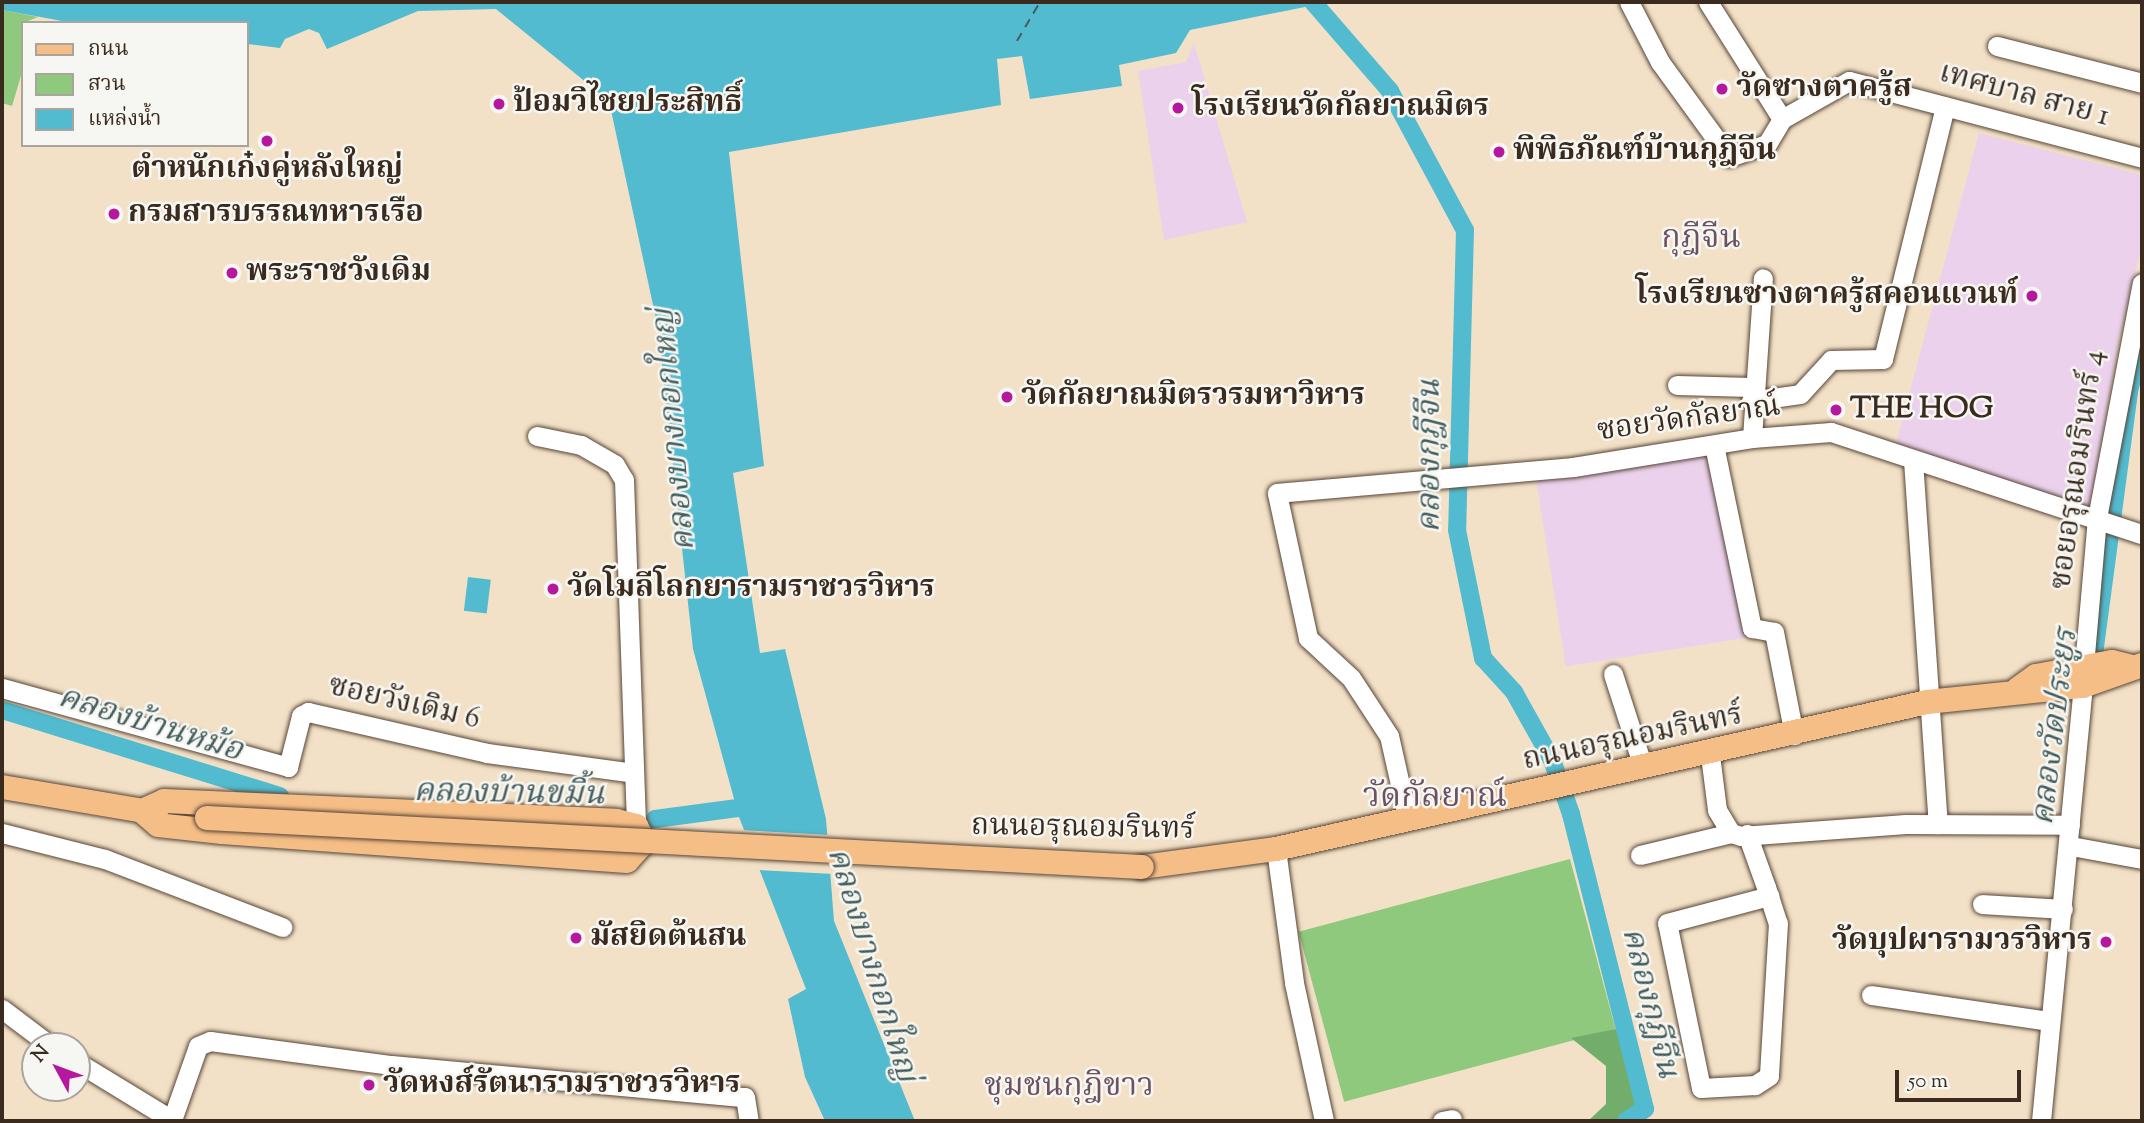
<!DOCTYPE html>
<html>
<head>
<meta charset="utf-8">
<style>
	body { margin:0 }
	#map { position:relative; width:2144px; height:1123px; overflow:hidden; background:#f3e1c7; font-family:"Sorts Mill Goudy","Noto Serif Thai",serif }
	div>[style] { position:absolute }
	.built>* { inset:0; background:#ebd1eb; transform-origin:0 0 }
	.green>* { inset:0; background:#8ec97d; transform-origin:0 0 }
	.forest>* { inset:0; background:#72ad6c }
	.water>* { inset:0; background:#52bbcf; transform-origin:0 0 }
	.pier>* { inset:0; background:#f3e1c7 }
	.canal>* { height:18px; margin:-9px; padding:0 9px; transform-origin:9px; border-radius:9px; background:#52bbcf }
	.ferry>* { height:2px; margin-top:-1px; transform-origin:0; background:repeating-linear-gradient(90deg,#435d5c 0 9px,transparent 0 16px) }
	.roads { filter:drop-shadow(0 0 2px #574537) drop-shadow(0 0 2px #574537) }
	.minor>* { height:19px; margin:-9.5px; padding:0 9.5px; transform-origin:9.5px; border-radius:9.5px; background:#fff }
	.major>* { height:24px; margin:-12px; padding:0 12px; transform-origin:12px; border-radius:12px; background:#f6be87 }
	.bridges { filter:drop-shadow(0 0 2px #574537) drop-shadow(0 0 2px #574537) }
	.major-bridge>* { height:24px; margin:-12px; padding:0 12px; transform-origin:12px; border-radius:12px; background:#f6be87 }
	.dots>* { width:19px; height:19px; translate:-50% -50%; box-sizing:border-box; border:4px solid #f6f6f2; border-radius:50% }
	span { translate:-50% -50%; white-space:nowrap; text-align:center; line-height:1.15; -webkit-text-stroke:5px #f6f6f2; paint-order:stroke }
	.poi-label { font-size:30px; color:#3b2a1e; font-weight:700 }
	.left { translate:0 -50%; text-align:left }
	.right { translate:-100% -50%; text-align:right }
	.street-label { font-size:30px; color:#3b2a1e }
	.neighbourhood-label { font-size:32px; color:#6c5160 }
	.water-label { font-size:32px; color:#435d5c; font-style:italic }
	.quarter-label { font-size:33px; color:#6c5160 }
	.frame { position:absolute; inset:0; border:4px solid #3b2a1e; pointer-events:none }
	.legend { position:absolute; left:21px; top:21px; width:228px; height:126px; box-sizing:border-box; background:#f6f6f2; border:2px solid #aba49d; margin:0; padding:9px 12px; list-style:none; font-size:21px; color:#3b2a1e }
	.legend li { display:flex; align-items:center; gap:14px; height:35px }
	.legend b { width:35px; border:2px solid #aba49d }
	.north { position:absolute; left:21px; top:1032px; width:70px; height:70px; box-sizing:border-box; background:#f6f6f2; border:2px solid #aba49d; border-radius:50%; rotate:311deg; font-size:19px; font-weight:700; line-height:28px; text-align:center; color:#3b2a1e }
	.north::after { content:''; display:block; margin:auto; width:24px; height:32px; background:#b5179e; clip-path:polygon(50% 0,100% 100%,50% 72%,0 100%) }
	.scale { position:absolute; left:1895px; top:1070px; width:126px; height:32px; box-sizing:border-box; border:4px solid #3b2a1e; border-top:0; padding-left:9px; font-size:21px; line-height:24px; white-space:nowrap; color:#3b2a1e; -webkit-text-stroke:5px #f6f6f2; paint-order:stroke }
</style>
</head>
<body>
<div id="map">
	<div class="built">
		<i style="clip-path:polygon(1194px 43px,1247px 222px,1164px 240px,1138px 71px,1186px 62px)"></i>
		<i style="clip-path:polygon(1979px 133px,2142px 175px,2142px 245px,2119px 338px,2090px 511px,1895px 447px)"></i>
		<i style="left:1717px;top:445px;width:195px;height:184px;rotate:81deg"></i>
	</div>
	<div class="green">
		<i style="clip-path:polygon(2px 10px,38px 17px,23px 23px,23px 69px,12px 106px,2px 103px)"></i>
		<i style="left:1570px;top:859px;width:176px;height:281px;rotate:75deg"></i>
	</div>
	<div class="forest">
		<i style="clip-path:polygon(1616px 1029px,1638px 1103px,1635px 1121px,1588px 1121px,1606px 1104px,1606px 1066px,1571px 1038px)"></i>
	</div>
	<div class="water">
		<i style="clip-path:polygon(2px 2px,1330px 2px,1190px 30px,1176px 53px,1119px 65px,1122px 86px,1030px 99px,1022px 56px,997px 59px,1001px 105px,729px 152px,764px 466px,733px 473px,760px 653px,785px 649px,826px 819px,834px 921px,915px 1121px,825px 1121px,805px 1077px,788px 999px,806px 989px,739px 817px,693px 649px,658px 328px,609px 101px,496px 9px,418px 11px,327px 49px,319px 33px,309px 29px,285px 39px,280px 48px,247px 44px,247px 23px,73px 23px,2px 10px)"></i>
		<i style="left:468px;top:577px;width:23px;height:34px;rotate:7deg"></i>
	</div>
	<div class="pier">
		<i style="clip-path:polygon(741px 830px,831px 835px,834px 874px,757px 870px)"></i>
	</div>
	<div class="canal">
		<i style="left:1313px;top:2px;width:118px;rotate:49.1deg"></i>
		<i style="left:1390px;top:91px;width:158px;rotate:61.7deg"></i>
		<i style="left:1465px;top:230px;width:300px;rotate:91.5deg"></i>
		<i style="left:1457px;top:530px;width:131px;rotate:78.5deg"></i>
		<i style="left:1483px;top:658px;width:46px;rotate:47.6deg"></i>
		<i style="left:1514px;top:692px;width:78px;rotate:60.8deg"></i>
		<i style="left:1552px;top:760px;width:57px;rotate:70.6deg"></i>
		<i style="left:1571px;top:814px;width:304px;rotate:75.9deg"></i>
		<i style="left:1645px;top:1109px;width:22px;rotate:148deg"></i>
		<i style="left:2093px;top:662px;width:273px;rotate:-82.4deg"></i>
		<i style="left:2129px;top:391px;width:52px;rotate:-75.4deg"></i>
		<i style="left:2px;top:710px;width:291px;rotate:17.2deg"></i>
		<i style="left:655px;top:819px;width:106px;rotate:-7.6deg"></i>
	</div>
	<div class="ferry">
		<i style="left:1017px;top:41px;width:45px;rotate:-59.5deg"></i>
	</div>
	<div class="roads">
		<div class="minor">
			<i style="left:1629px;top:2px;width:68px;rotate:62.7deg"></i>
			<i style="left:1660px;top:62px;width:117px;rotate:54deg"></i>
			<i style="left:1729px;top:157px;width:40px;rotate:-18.9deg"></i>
			<i style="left:1767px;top:144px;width:29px;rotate:-59deg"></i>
			<i style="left:1782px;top:119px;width:77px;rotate:-29.6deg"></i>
			<i style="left:1849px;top:81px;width:303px;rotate:14.7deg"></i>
			<i style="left:1708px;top:2px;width:138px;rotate:57.7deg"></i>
			<i style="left:1997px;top:46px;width:150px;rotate:14.3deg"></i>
			<i style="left:1677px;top:385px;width:74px;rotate:1.5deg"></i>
			<i style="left:1751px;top:401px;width:49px;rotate:-8.1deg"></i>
			<i style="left:1800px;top:394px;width:46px;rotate:-47.6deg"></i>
			<i style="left:1831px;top:360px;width:52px;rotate:-1.1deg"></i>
			<i style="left:1883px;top:359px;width:260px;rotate:-76.2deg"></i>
			<i style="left:537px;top:436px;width:45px;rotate:11.6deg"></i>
			<i style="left:581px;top:445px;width:39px;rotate:30deg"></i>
			<i style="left:615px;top:465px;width:17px;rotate:59deg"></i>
			<i style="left:624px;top:480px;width:346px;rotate:88deg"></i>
			<i style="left:1752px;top:438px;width:160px;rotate:-86.1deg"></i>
			<i style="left:1714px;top:445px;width:187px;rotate:78.3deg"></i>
			<i style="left:1752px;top:628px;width:22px;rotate:10deg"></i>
			<i style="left:1774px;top:632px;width:105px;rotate:79deg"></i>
			<i style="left:1913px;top:460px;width:365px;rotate:86.1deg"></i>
			<i style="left:2084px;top:666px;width:149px;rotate:-85deg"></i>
			<i style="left:2097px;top:518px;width:239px;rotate:-79.2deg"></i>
			<i style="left:1613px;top:674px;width:98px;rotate:72.1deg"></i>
			<i style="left:2px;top:688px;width:297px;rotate:15.4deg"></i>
			<i style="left:288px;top:767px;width:53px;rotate:-75.7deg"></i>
			<i style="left:301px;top:716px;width:8px;rotate:-30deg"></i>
			<i style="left:308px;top:712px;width:184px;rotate:12.9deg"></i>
			<i style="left:487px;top:753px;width:148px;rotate:7.7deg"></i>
			<i style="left:1710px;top:755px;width:55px;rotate:82.7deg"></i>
			<i style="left:1717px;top:810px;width:27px;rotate:59deg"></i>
			<i style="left:1731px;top:833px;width:10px;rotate:17deg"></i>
			<i style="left:1741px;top:836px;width:165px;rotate:-4.2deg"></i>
			<i style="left:1906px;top:824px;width:164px;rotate:0.3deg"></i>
			<i style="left:1408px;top:820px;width:86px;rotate:-102.7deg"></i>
			<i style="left:1389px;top:736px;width:69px;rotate:-123.2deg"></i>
			<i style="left:1351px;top:678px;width:59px;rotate:-137.1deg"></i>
			<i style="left:1308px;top:638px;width:148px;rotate:-102.1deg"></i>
			<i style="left:1277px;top:493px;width:297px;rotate:-5deg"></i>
			<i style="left:1573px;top:467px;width:181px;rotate:-9.2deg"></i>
			<i style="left:1752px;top:438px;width:79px;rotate:-4.3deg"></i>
			<i style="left:1831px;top:432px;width:327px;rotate:18.2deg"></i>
			<i style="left:2px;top:833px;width:106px;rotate:14.2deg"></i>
			<i style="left:105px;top:859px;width:190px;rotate:21deg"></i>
			<i style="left:1747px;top:834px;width:56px;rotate:70.3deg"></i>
			<i style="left:1766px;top:887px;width:38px;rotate:72deg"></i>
			<i style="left:1778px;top:923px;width:153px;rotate:93.4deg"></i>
			<i style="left:1769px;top:1076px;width:17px;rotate:147deg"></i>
			<i style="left:1755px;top:1085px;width:54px;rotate:176.8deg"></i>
			<i style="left:1701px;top:1088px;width:168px;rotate:-101.6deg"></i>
			<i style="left:1667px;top:923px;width:106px;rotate:-14.8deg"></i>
			<i style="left:2071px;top:846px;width:72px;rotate:10.4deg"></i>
			<i style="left:1276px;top:849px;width:135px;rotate:82.3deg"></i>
			<i style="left:1294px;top:983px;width:141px;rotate:77.7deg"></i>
			<i style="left:1640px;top:855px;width:94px;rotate:-13.6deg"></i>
			<i style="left:1982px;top:904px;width:81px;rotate:3.5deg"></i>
			<i style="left:1871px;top:995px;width:180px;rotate:8.3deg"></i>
			<i style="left:2px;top:1009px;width:61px;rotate:37.1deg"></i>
			<i style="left:77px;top:1062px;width:111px;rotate:31.4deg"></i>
			<i style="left:172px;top:1120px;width:78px;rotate:-70.6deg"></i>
			<i style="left:198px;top:1046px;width:13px;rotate:-23deg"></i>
			<i style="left:210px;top:1041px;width:183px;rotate:7.6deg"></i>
			<i style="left:391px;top:1065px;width:355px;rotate:5.2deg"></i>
			<i style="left:745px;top:1097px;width:24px;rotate:81deg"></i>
			<i style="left:1442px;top:1121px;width:10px;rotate:-11deg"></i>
			<i style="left:2041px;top:1121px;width:437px;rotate:-84.5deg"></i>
		</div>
		<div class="major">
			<i style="left:2018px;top:689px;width:22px;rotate:-36deg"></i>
			<i style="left:2036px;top:676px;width:77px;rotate:-10.4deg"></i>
			<i style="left:2112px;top:662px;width:21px;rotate:14deg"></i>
			<i style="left:2px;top:787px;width:156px;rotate:9.6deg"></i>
			<i style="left:164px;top:801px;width:452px;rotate:2.5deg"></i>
			<i style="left:616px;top:821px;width:21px;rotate:14deg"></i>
			<i style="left:636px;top:826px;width:18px;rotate:63deg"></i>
			<i style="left:644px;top:842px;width:25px;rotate:132deg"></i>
			<i style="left:627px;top:861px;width:406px;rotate:-175.9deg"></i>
			<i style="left:222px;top:832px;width:64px;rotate:-173.8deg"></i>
			<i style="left:158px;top:825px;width:21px;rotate:-139deg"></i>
			<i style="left:142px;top:811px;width:24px;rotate:-24deg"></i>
			<i style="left:1142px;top:867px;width:135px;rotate:-7.7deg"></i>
			<i style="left:1276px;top:849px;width:667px;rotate:-12.72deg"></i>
			<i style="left:1927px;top:702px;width:157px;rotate:-5.9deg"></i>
			<i style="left:2083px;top:686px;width:63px;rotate:-19.6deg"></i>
		</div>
	</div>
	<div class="bridges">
		<div class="major-bridge">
			<i style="left:207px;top:818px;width:936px;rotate:3deg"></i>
		</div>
	</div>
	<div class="dots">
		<i style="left:1722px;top:89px;background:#b5179e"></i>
		<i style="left:499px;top:104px;background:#b5179e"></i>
		<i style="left:1178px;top:108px;background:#b5179e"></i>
		<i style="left:267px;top:141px;background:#b5179e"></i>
		<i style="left:1499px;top:152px;background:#b5179e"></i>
		<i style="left:114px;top:214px;background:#b5179e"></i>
		<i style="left:232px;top:273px;background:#b5179e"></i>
		<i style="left:2032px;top:296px;background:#b5179e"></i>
		<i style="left:1007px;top:397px;background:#b5179e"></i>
		<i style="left:1836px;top:410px;background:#b5179e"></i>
		<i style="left:553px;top:589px;background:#b5179e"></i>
		<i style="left:576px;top:938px;background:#b5179e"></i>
		<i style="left:2106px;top:942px;background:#b5179e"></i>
		<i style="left:369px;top:1085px;background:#b5179e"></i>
	</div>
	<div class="poi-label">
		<span class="left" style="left:1736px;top:89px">วัดซางตาครู้ส</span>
		<span class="left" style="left:513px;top:104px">ป้อมวิไชยประสิทธิ์</span>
		<span class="left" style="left:1192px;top:108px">โรงเรียนวัดกัลยาณมิตร</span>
		<span class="left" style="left:1513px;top:152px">พิพิธภัณฑ์บ้านกุฎีจีน</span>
		<span style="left:267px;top:170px">ตำหนักเก๋งคู่หลังใหญ่</span>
		<span class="left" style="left:128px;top:214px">กรมสารบรรณทหารเรือ</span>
		<span class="left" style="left:246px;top:273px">พระราชวังเดิม</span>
		<span class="right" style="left:2018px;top:296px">โรงเรียนซางตาครู้สคอนแวนท์</span>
		<span class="left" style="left:1021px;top:397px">วัดกัลยาณมิตรวรมหาวิหาร</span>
		<span class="left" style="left:1850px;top:410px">THE HOG</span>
		<span class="left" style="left:567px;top:589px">วัดโมลีโลกยารามราชวรวิหาร</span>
		<span class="left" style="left:590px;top:938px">มัสยิดต้นสน</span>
		<span class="right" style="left:2092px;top:942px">วัดบุปผารามวรวิหาร</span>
		<span class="left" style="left:383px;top:1085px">วัดหงส์รัตนารามราชวรวิหาร</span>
	</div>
	<div class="street-label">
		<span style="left:2024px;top:96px;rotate:15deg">เทศบาล สาย 1</span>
		<span style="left:1689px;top:420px;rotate:-8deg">ซอยวัดกัลยาณ์</span>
		<span style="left:2079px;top:470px;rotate:-82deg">ซอยอรุณอมรินทร์ 4</span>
		<span style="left:404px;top:704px;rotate:13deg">ซอยวังเดิม 6</span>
		<span style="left:1633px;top:739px;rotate:-12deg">ถนนอรุณอมรินทร์</span>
		<span style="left:1083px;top:829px;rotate:1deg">ถนนอรุณอมรินทร์</span>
	</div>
	<div class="neighbourhood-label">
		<span style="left:1701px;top:239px">กุฎีจีน</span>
		<span style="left:1069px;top:1087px">ชุมชนกุฎิขาว</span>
	</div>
	<div class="water-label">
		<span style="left:675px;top:430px;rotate:-95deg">คลองบางกอกใหญ่</span>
		<span style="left:1431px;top:456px;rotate:-90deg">คลองกุฎีจีน</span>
		<span style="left:150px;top:725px;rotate:17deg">คลองบ้านหม้อ</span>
		<span style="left:2056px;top:727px;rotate:-83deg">คลองวัดประยูร</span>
		<span style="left:509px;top:794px;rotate:1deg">คลองบ้านขมิ้น</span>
		<span style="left:871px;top:965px;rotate:73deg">คลองบางกอกใหญ่</span>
		<span style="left:1649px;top:1003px;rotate:76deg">คลองกุฎีจีน</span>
	</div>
	<div class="quarter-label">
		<span style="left:1435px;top:799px">วัดกัลยาณ์</span>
	</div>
	<div class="frame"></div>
	<ul class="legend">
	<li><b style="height:9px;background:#f6be87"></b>ถนน</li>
	<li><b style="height:19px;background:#8ec97d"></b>สวน</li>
	<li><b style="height:19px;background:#52bbcf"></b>แหล่งน้ำ</li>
	</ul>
	<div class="north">N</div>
	<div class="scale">50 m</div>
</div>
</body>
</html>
